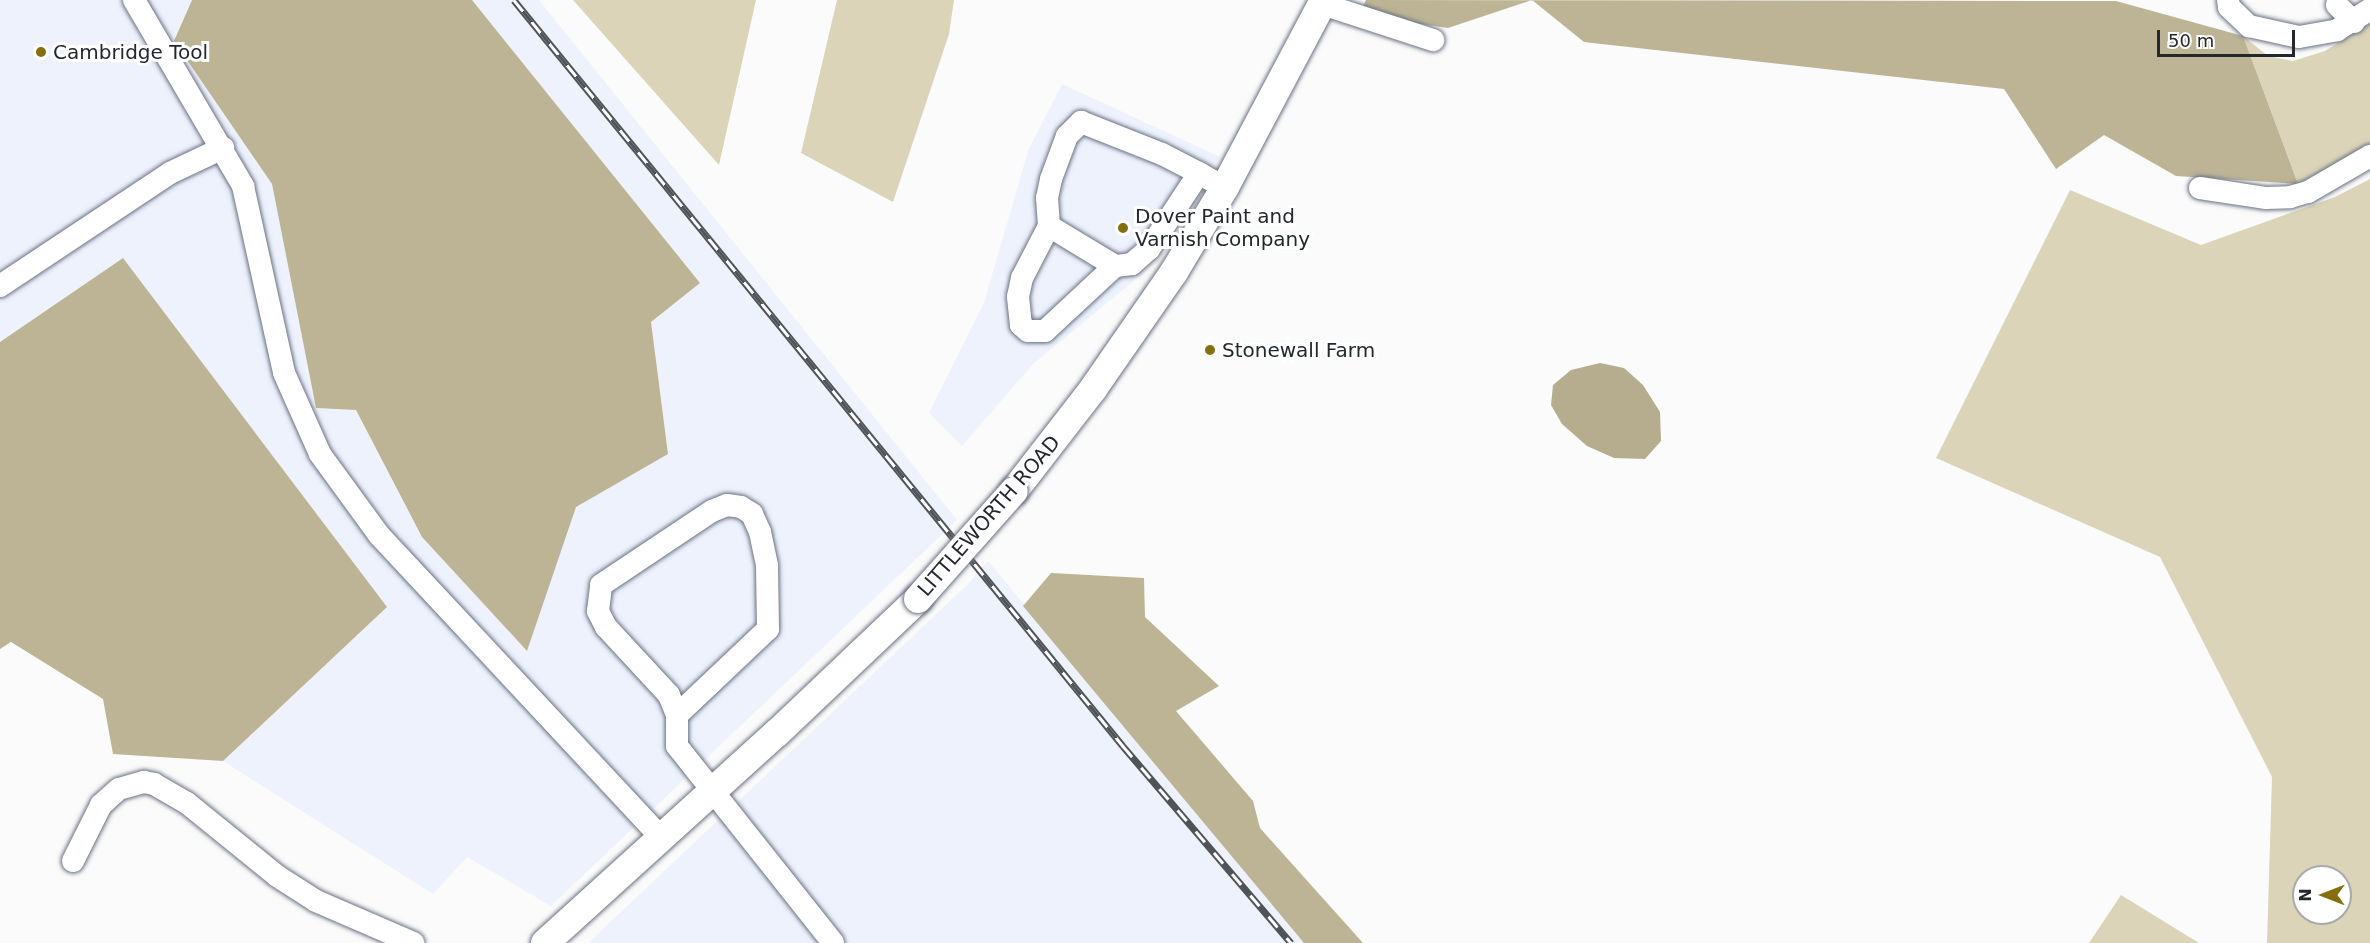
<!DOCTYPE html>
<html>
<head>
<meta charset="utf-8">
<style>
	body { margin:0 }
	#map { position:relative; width:2370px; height:943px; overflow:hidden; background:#fbfbfb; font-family:"DejaVu Sans",sans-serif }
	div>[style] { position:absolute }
	.built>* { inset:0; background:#edf2fd }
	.green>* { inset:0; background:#dbd4b8 }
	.forest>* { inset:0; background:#bdb495 }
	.water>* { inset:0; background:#b6ad8e }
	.roads { filter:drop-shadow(0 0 2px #6a7183) drop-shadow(0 0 2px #6a7183) }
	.minor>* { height:22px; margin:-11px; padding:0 11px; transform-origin:11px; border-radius:11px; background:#fff }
	.major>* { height:28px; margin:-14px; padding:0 14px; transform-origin:14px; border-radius:14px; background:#fff }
	.rail>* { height:7px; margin-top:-3.5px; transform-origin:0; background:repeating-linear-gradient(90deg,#fff 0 14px,#505358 0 28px); box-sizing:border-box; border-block:2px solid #505358 }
	.bridges { filter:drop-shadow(0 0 2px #6a7183) drop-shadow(0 0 2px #6a7183) }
	.major-bridge>* { height:28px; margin:-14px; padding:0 14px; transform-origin:14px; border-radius:14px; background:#fff }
	.dots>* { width:16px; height:16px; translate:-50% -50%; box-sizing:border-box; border:3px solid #fff; border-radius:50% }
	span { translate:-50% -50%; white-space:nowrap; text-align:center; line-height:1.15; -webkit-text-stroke:6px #fff; paint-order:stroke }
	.poi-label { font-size:20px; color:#23272e }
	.left { translate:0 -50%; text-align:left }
	.street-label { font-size:20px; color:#23272e }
	.north { position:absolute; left:2292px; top:865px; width:60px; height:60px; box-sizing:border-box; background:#fff; border:2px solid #a7a9ab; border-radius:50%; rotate:270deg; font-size:16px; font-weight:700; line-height:24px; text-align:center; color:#23272e }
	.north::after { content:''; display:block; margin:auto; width:21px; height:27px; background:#856f0d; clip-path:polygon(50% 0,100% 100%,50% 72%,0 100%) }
	.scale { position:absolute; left:2157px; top:30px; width:138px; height:27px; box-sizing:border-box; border:3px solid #23272e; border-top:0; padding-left:8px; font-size:18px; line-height:21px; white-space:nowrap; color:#23272e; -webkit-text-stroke:4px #fff; paint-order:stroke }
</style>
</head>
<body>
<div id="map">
	<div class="built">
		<i style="clip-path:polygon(0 0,192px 0,174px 41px,272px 184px,316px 408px,356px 410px,422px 537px,527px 651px,575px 507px,668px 454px,651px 322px,700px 283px,472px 0,539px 0,957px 520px,551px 906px,467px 857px,433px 894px,223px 761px,387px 607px,123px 258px,0 342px)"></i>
		<i style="clip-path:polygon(1062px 84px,1220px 157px,1142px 274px,1033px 364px,962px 446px,929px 413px,984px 303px,1028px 151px)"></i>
		<i style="clip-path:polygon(988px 561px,1304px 943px,588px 943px,969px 583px)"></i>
	</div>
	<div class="green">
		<i style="clip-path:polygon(573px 0,756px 0,719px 165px)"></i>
		<i style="clip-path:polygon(837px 0,954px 0,949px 34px,893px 202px,801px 153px)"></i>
		<i style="clip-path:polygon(2370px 23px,2370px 147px,2298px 184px,2243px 36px,2268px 56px,2293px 61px,2325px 51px)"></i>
		<i style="clip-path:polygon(evenodd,2370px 179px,2370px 943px,2267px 943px,2272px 777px,2160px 557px,1936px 458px,2070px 190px,2201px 245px,2335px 197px,2370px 179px,2304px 877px,2340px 877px,2340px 913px,2304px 913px,2304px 877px)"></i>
		<i style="clip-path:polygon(2121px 895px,2199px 943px,2089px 943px)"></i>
	</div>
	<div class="forest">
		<i style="clip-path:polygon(192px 0,472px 0,700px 283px,651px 322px,668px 454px,576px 507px,527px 651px,422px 537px,356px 410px,316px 408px,272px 184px,174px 41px)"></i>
		<i style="clip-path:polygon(1366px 0,2116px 1px,2243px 36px,2298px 184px,2176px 176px,2104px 135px,2056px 169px,2004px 89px,1584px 42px,1532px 0,1448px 28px,1359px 15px)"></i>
		<i style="clip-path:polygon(123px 258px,387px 607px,223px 761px,113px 754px,103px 699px,11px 642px,0 649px,0 342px)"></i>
		<i style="clip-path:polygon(1051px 573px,1144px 578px,1145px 617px,1219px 686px,1176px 711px,1253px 801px,1260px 828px,1363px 943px,1304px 943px,1023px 606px)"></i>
	</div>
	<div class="water">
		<i style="clip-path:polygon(1600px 363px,1624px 368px,1643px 385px,1660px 412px,1661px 441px,1645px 459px,1614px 458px,1587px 446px,1562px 424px,1551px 405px,1553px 385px,1571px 370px)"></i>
	</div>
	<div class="roads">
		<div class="minor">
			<i style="left:134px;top:0;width:216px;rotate:59.6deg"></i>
			<i style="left:243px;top:186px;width:191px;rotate:77.6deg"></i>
			<i style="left:284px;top:373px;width:89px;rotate:66deg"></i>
			<i style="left:320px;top:454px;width:100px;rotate:53.9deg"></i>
			<i style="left:379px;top:535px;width:415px;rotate:47deg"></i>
			<i style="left:2228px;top:0;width:7px;rotate:82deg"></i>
			<i style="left:2229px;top:7px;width:28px;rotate:44deg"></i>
			<i style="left:2249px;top:26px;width:51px;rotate:12.4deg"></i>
			<i style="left:2299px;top:37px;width:39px;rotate:-10deg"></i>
			<i style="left:2337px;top:30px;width:39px;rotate:-32deg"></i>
			<i style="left:1322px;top:4px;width:117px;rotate:18deg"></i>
			<i style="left:2337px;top:5px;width:24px;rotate:45deg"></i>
			<i style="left:1199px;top:173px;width:91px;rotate:123.3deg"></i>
			<i style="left:1149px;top:249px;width:23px;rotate:139deg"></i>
			<i style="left:1132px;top:264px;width:17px;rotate:173deg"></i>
			<i style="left:1115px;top:266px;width:77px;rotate:-148.8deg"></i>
			<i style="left:1049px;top:226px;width:28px;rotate:-94deg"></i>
			<i style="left:1047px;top:198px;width:19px;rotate:-78deg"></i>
			<i style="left:1051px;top:179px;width:46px;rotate:-69.6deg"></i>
			<i style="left:1067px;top:136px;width:20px;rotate:-45deg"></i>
			<i style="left:1081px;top:122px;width:87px;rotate:21.6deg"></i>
			<i style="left:1162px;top:154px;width:42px;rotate:27.2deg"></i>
			<i style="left:1199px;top:173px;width:14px;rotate:30deg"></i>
			<i style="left:1211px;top:180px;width:16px;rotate:27deg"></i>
			<i style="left:2200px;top:188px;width:67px;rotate:8.6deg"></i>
			<i style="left:2266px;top:198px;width:24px;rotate:-2deg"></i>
			<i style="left:2290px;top:197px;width:19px;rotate:-16deg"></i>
			<i style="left:2308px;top:192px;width:72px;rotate:-30.1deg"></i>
			<i style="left:1049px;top:226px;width:59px;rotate:117.4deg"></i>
			<i style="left:1022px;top:278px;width:19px;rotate:102deg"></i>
			<i style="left:1018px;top:297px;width:28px;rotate:84deg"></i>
			<i style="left:1021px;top:325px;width:9px;rotate:41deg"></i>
			<i style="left:1028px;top:331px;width:17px"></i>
			<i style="left:1045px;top:331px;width:96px;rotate:-42.9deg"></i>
			<i style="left:0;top:286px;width:204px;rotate:-33.6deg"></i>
			<i style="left:170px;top:173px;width:59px;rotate:-25.3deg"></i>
			<i style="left:677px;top:715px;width:22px;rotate:-112deg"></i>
			<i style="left:669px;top:695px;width:93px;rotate:-132.8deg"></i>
			<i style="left:606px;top:627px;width:18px;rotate:-117deg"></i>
			<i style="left:598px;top:611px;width:26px;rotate:-83deg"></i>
			<i style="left:601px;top:585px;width:133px;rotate:-33.7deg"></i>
			<i style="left:712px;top:511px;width:16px;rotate:-22deg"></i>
			<i style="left:727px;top:505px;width:14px;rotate:8deg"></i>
			<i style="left:741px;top:507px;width:13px;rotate:32deg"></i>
			<i style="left:752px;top:514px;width:20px;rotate:66deg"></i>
			<i style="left:760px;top:532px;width:35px;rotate:78deg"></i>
			<i style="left:767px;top:566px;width:63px;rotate:89.1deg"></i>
			<i style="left:768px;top:629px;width:125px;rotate:136.6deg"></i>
			<i style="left:677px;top:715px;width:31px;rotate:90deg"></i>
			<i style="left:677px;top:746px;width:251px;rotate:51.6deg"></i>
			<i style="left:73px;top:861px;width:63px;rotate:-63.4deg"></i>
			<i style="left:101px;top:805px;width:24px;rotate:-42deg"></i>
			<i style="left:119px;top:789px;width:26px;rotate:-16deg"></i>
			<i style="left:144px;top:782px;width:10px;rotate:11deg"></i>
			<i style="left:154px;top:784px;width:38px;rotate:30deg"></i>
			<i style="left:187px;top:803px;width:116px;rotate:39deg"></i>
			<i style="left:277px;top:876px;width:46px;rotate:32.7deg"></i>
			<i style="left:316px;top:901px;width:106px;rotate:23.4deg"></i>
		</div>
		<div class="major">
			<i style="left:1014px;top:491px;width:129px;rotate:-52.2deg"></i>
			<i style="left:1093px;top:389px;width:142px;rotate:-55.3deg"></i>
			<i style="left:1174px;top:272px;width:99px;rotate:-59deg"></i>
			<i style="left:1225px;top:187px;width:212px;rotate:-62.1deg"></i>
			<i style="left:545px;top:943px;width:313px;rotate:-42.2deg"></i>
			<i style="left:777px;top:733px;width:195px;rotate:-43.5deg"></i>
		</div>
	</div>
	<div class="rail">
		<i style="left:514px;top:0;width:963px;rotate:50.77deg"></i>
		<i style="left:1123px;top:746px;width:259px;rotate:49.5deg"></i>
	</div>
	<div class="bridges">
		<div class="major-bridge">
			<i style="left:918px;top:599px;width:144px;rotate:-48.4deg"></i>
		</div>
	</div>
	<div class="dots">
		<i style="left:41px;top:52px;background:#856f0d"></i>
		<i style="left:1123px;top:228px;background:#856f0d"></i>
		<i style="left:1210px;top:350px;background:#856f0d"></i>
	</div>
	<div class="poi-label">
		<span class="left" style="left:53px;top:52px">Cambridge Tool</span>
		<span class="left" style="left:1135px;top:228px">Dover Paint and<br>Varnish Company</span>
		<span class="left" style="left:1222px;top:350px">Stonewall Farm</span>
	</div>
	<div class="street-label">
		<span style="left:989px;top:516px;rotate:-49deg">LITTLEWORTH ROAD</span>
	</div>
	<div class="north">N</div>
	<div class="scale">50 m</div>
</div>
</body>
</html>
